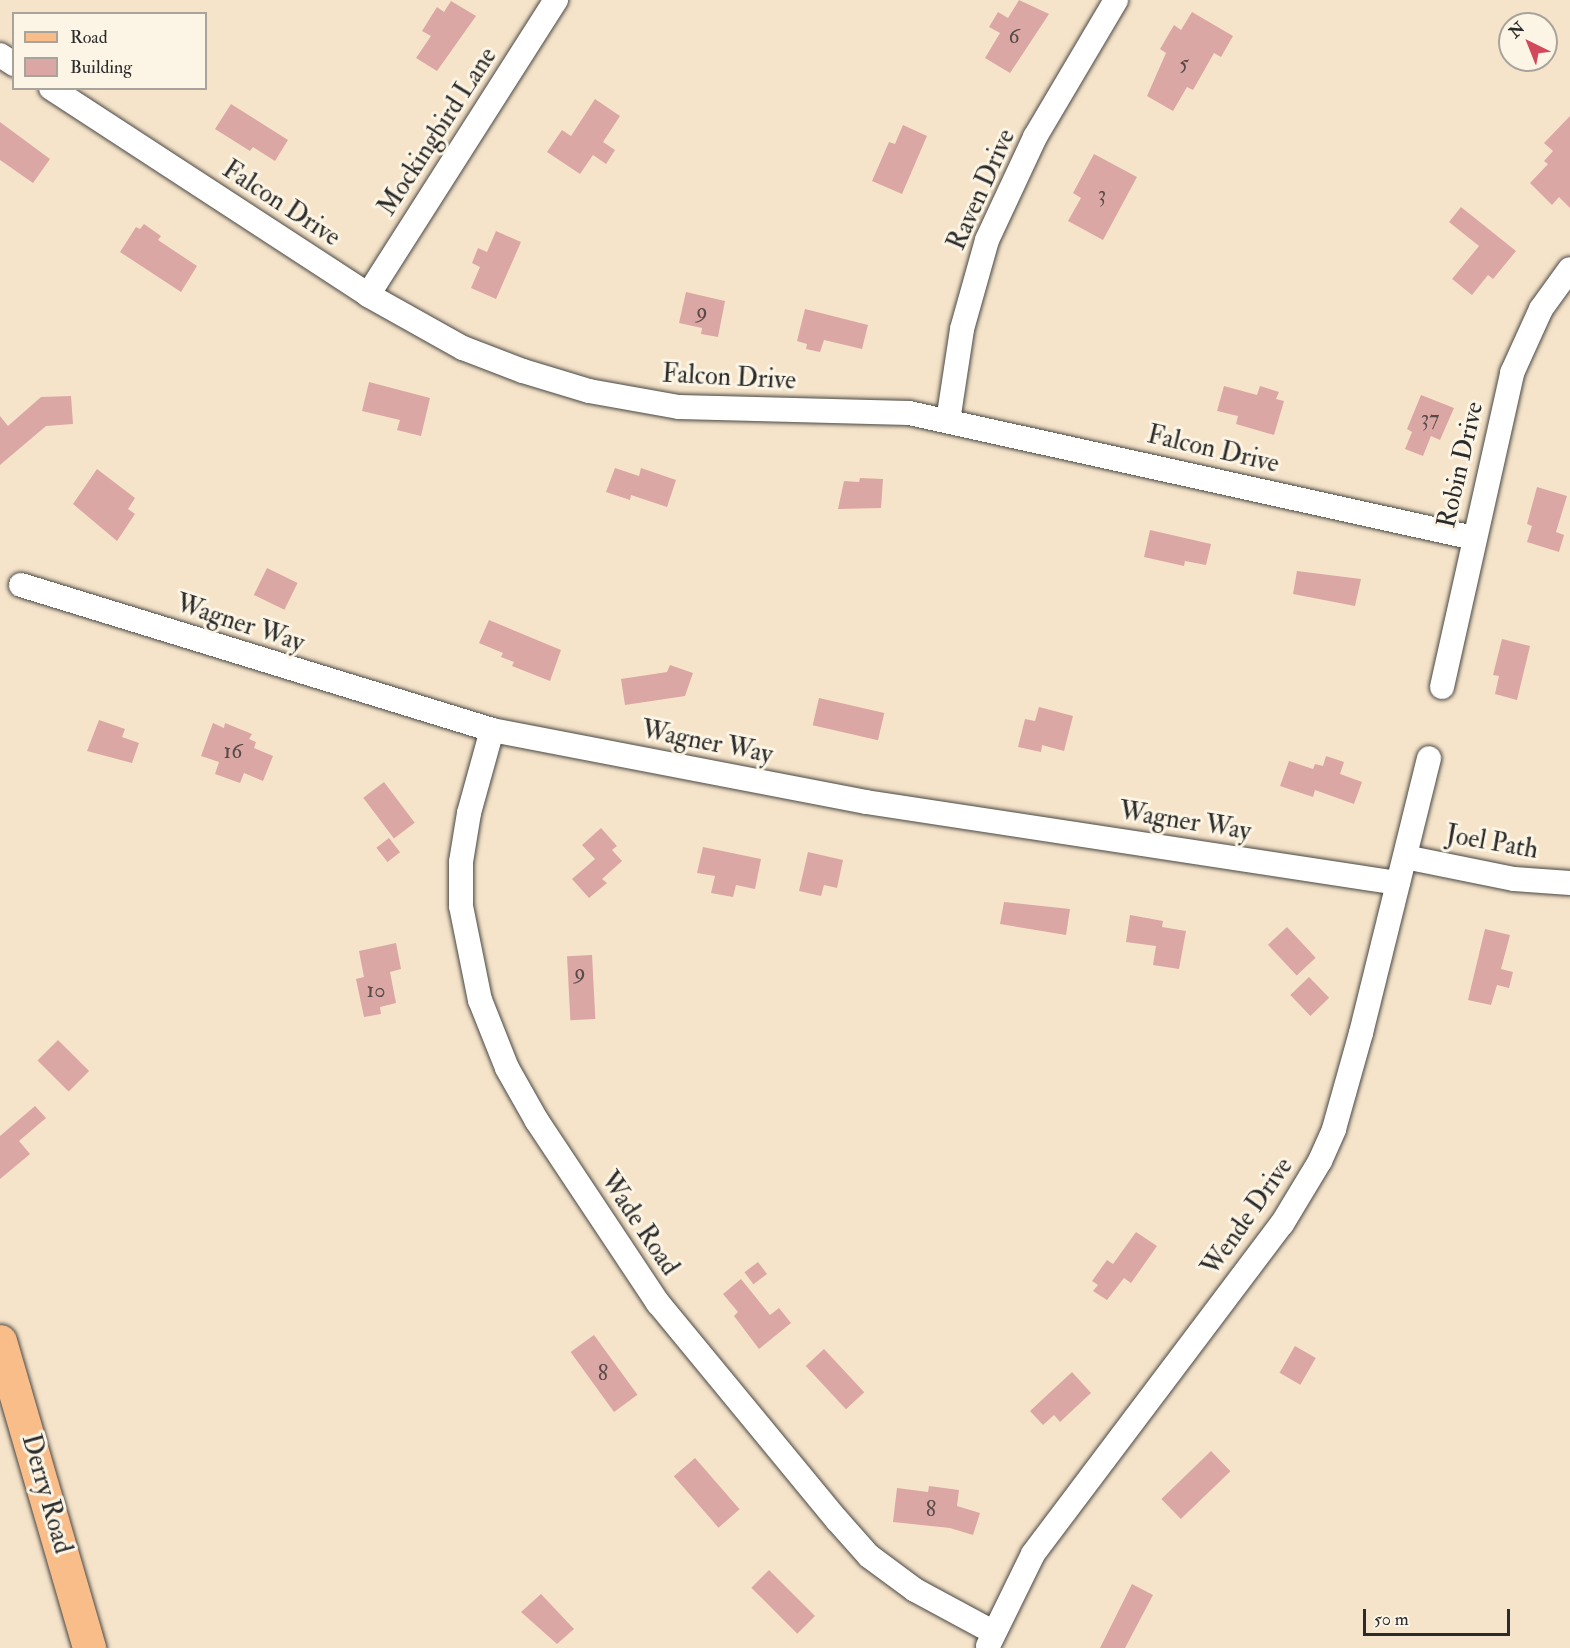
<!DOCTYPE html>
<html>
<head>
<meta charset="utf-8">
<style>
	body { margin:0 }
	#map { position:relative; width:1570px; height:1648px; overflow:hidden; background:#f6e4ca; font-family:"IM FELL Double Pica",serif }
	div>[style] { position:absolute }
	.building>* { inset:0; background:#dba7a4; transform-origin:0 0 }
	.roads { filter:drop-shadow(0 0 2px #494743) drop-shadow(0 0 2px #494743) }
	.street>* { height:24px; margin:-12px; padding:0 12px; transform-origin:12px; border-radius:12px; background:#fff }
	.primary>* { height:33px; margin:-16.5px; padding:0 16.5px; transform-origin:16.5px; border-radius:16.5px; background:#f8bd89 }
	span { translate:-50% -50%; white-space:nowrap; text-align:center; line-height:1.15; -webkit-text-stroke:6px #fcf5e5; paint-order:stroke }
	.number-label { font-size:22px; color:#574a49 }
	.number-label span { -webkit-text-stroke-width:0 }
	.street-label { font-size:26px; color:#2b2b2b }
	.legend { position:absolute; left:12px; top:12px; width:195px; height:78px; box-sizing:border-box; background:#fcf5e5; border:2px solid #a8a49b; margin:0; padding:8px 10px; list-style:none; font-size:18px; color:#2b2b2b }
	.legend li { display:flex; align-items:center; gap:12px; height:30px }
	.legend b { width:30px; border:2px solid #a8a49b }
	.north { position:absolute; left:1498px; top:12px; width:60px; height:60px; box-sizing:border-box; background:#fcf5e5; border:2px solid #a8a49b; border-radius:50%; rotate:317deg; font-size:16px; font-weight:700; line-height:24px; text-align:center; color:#2b2b2b }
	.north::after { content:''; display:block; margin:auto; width:21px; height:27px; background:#d1495b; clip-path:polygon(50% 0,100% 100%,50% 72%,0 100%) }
	.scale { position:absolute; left:1363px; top:1609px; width:147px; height:27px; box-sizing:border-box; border:3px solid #2b2b2b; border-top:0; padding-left:8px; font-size:18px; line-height:21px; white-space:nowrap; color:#2b2b2b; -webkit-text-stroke:4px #fcf5e5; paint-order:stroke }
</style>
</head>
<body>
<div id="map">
	<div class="building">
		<i style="clip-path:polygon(1019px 0,1049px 14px,1010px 73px,985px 58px,1000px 33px,989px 27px,998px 12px,1008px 18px)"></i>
		<i style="clip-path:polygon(451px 1px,476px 16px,437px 71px,416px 58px,431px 36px,422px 31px,437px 7px,444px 12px)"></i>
		<i style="clip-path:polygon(1192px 12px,1233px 36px,1221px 57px,1214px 53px,1193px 90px,1187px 87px,1173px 111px,1147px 96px,1166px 53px,1160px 49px,1174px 25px,1181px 30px)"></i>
		<i style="clip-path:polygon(595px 99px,620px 116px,603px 142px,615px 150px,606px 164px,593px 155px,580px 174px,547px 152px,562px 130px,571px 136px)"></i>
		<i style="clip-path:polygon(231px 104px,288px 140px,275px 161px,253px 147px,250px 151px,215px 129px)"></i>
		<i style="clip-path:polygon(1570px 116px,1570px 208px,1559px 197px,1552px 205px,1530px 183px,1548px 164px,1544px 161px,1553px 151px,1544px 143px)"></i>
		<i style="clip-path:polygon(0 122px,50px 159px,33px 183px,0 160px)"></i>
		<i style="clip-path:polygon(903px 125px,927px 136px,902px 194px,872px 181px,889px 142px,895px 144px)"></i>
		<i style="clip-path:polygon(1094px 154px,1137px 177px,1103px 240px,1068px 221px,1081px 198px,1073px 193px)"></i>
		<i style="clip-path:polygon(1461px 207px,1516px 251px,1493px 279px,1488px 275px,1472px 295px,1452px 279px,1479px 246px,1449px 222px)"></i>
		<i style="clip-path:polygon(144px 224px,161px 236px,158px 240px,197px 266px,181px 292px,120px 252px,136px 227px,140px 229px)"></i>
		<i style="clip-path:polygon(496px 231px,521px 242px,496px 299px,471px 288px,480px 267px,472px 263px,478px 248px,487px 252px)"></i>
		<i style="clip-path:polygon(686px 292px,725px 301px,718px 337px,701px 334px,702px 328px,679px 323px)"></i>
		<i style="clip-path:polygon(805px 309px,868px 325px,862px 349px,824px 340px,820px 352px,806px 349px,807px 344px,797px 341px)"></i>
		<i style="clip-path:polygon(369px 382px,430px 398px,421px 436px,397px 430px,400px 420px,362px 411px)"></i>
		<i style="clip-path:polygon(1224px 386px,1257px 395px,1260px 386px,1279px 392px,1276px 399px,1284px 401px,1274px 435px,1236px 424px,1238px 416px,1217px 411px)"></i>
		<i style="clip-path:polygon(1421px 395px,1454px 408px,1440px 440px,1431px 436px,1423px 456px,1405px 449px,1412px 432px,1407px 429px)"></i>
		<i style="clip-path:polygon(71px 396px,73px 424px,46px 426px,0 465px,0 416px,8px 426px,41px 397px)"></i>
		<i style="clip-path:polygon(615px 468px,639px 476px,641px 468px,676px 480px,667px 507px,631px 495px,630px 500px,606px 492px)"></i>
		<i style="clip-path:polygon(97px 469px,135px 498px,128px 509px,135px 514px,117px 541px,73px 504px)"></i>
		<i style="clip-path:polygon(860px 478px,883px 479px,881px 508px,838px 509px,844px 481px,859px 482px)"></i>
		<i style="clip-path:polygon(1537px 487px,1567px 496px,1556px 532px,1564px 535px,1559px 552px,1527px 542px,1532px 526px,1527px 524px)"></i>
		<i style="clip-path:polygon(1150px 530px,1211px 544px,1206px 565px,1185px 561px,1184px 566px,1144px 557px)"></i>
		<i style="left:267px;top:568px;width:34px;height:30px;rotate:26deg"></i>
		<i style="clip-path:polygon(1297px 571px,1361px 579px,1355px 606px,1293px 594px)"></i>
		<i style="clip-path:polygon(489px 620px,561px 650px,550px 681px,512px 666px,514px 662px,501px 657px,503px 653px,479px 643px)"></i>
		<i style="clip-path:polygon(1502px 639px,1530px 646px,1517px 700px,1495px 694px,1499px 676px,1493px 675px)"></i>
		<i style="clip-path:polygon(670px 665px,693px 673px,685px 696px,625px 705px,621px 679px,667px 672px)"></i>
		<i style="left:819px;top:698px;width:67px;height:28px;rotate:13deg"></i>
		<i style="clip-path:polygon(1039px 707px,1073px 716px,1064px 751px,1042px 745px,1041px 752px,1018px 747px,1025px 719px,1035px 721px)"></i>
		<i style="clip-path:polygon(99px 720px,125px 729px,122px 737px,139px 743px,132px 763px,87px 751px)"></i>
		<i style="clip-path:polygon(213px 723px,224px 728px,225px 723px,252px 734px,249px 739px,256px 742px,254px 748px,273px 756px,263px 781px,244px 773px,240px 783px,215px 774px,219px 762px,201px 756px)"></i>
		<i style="clip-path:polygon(1326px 756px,1344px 762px,1340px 774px,1362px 782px,1354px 804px,1315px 790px,1313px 797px,1280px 786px,1289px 761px,1313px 769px,1315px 764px,1323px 766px)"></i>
		<i style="left:384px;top:782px;width:51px;height:26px;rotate:53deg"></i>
		<i style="clip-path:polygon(601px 828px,617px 846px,612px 850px,622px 861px,602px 879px,607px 883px,589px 898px,572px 879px,595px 859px,582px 845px)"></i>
		<i style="left:389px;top:838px;width:18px;height:16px;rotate:52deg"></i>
		<i style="clip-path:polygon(703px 847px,761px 859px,755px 889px,736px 885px,733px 897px,711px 893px,715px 876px,697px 873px)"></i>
		<i style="clip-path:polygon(808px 852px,843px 860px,837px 888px,824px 885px,821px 896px,799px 891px)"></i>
		<i style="clip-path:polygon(1004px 902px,1070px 909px,1066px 935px,1000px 924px)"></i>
		<i style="clip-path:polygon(1130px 915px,1163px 921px,1162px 927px,1186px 931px,1179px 969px,1153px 965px,1156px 946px,1126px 942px)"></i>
		<i style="left:1287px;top:927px;width:42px;height:26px;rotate:47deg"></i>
		<i style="clip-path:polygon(1485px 929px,1510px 935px,1501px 969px,1513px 972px,1509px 988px,1497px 985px,1491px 1005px,1468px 1000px)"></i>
		<i style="clip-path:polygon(396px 943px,401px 969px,390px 972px,396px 1003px,380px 1007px,381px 1014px,364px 1017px,356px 979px,364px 977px,359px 951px)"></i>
		<i style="left:592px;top:955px;width:64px;height:25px;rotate:87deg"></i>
		<i style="left:1309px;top:977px;width:29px;height:26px;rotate:46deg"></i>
		<i style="left:58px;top:1040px;width:44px;height:29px;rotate:45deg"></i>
		<i style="clip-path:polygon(35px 1106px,46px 1118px,19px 1141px,30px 1154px,0 1179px,0 1136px)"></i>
		<i style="clip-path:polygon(1136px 1232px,1157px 1246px,1131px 1283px,1124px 1278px,1107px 1300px,1093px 1291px,1098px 1285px,1092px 1281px,1107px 1260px,1113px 1264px)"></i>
		<i style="left:758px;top:1262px;width:15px;height:17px;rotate:53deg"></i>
		<i style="clip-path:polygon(741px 1279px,770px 1315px,779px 1308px,791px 1323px,759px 1349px,734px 1316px,738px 1312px,723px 1294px)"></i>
		<i style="left:594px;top:1335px;width:74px;height:29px;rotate:54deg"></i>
		<i style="left:1295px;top:1346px;width:24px;height:31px;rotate:30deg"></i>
		<i style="left:824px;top:1349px;width:59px;height:25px;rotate:47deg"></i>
		<i style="clip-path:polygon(1072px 1372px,1091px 1393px,1060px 1422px,1054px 1415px,1043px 1425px,1030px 1411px)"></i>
		<i style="left:1211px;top:1451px;width:28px;height:69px;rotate:46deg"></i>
		<i style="left:695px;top:1458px;width:68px;height:28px;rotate:49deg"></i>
		<i style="clip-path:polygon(929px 1486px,959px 1490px,957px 1506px,980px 1513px,973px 1535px,950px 1528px,893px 1522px,897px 1488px,928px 1492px)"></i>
		<i style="left:769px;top:1570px;width:65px;height:25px;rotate:45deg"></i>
		<i style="clip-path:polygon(1132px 1584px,1153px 1595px,1125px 1648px,1100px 1648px)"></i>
		<i style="clip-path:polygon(541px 1594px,574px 1629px,557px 1644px,521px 1612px)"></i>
	</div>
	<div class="roads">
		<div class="street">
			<i style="left:0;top:55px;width:17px;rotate:33deg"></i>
			<i style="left:51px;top:88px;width:379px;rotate:33.1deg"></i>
			<i style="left:368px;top:295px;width:109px;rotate:29.2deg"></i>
			<i style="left:463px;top:348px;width:64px;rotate:21deg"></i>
			<i style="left:523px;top:371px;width:69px;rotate:16.9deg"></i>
			<i style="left:589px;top:391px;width:91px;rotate:10.1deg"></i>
			<i style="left:679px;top:407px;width:230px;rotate:1.5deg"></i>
			<i style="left:909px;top:413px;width:579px;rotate:12.48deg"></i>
			<i style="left:368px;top:295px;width:350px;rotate:-57.5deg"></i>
			<i style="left:948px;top:421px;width:93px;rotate:-81.3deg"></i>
			<i style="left:962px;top:329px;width:92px;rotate:-74.3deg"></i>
			<i style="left:987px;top:240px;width:114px;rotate:-65deg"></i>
			<i style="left:1035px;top:137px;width:159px;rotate:-59.4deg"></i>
			<i style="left:21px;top:585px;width:493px;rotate:17.1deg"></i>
			<i style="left:492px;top:730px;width:381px;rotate:10.9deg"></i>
			<i style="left:866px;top:802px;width:538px;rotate:8.66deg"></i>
			<i style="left:1442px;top:687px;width:322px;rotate:-77.4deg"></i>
			<i style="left:1512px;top:373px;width:70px;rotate:-65.6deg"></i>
			<i style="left:1541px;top:309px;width:49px;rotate:-54.1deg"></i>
			<i style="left:492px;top:730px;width:86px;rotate:105.5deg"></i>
			<i style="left:469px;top:813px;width:50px;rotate:99.3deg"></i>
			<i style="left:461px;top:862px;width:44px;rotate:90deg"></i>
			<i style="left:461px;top:906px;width:96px;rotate:78.6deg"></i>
			<i style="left:480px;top:1000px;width:73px;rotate:68.3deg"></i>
			<i style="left:507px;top:1068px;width:61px;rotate:60.5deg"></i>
			<i style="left:537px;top:1121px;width:219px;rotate:56.4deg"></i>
			<i style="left:658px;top:1303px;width:281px;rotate:50.5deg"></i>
			<i style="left:837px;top:1520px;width:48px;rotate:48.4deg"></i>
			<i style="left:869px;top:1556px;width:57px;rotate:36.5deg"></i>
			<i style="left:915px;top:1590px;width:89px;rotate:28.3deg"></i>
			<i style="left:1405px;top:857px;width:111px;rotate:11.4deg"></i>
			<i style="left:1514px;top:879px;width:56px;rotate:4.1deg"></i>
			<i style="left:988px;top:1646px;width:102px;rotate:-63.9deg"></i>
			<i style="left:1033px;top:1554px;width:413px;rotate:-53deg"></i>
			<i style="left:1282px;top:1224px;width:74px;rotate:-58.9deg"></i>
			<i style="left:1320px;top:1161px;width:35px;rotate:-66deg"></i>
			<i style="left:1334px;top:1129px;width:100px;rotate:-74.3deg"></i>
			<i style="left:1361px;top:1033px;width:283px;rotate:-76.1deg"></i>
		</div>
		<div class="primary">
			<i style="left:0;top:1341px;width:320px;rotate:73.8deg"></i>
		</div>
	</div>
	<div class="number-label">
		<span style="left:1014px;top:37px">6</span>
		<span style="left:1184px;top:64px">5</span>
		<span style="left:1102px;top:195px">3</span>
		<span style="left:702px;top:312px">9</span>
		<span style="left:1430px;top:419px">37</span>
		<span style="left:233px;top:752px">16</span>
		<span style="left:580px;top:973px">9</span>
		<span style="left:376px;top:991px">10</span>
		<span style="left:603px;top:1374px">8</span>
		<span style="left:931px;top:1510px">8</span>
	</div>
	<div class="street-label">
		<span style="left:438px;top:132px;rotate:-57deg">Mockingbird Lane</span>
		<span style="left:982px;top:190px;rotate:-66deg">Raven Drive</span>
		<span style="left:281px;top:204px;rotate:33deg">Falcon Drive</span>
		<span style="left:729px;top:378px;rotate:3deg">Falcon Drive</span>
		<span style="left:1213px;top:450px;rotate:13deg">Falcon Drive</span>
		<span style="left:1461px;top:465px;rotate:-77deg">Robin Drive</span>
		<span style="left:240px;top:624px;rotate:18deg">Wagner Way</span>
		<span style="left:707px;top:743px;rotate:11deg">Wagner Way</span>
		<span style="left:1185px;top:822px;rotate:9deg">Wagner Way</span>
		<span style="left:1492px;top:843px;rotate:10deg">Joel Path</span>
		<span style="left:1248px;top:1217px;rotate:-55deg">Wende Drive</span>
		<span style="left:639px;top:1224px;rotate:56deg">Wade Road</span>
		<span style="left:46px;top:1494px;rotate:74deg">Derry Road</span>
	</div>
	<ul class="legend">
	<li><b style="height:8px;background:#f8bd89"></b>Road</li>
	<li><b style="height:16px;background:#dba7a4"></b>Building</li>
	</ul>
	<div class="north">N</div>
	<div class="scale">50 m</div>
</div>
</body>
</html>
